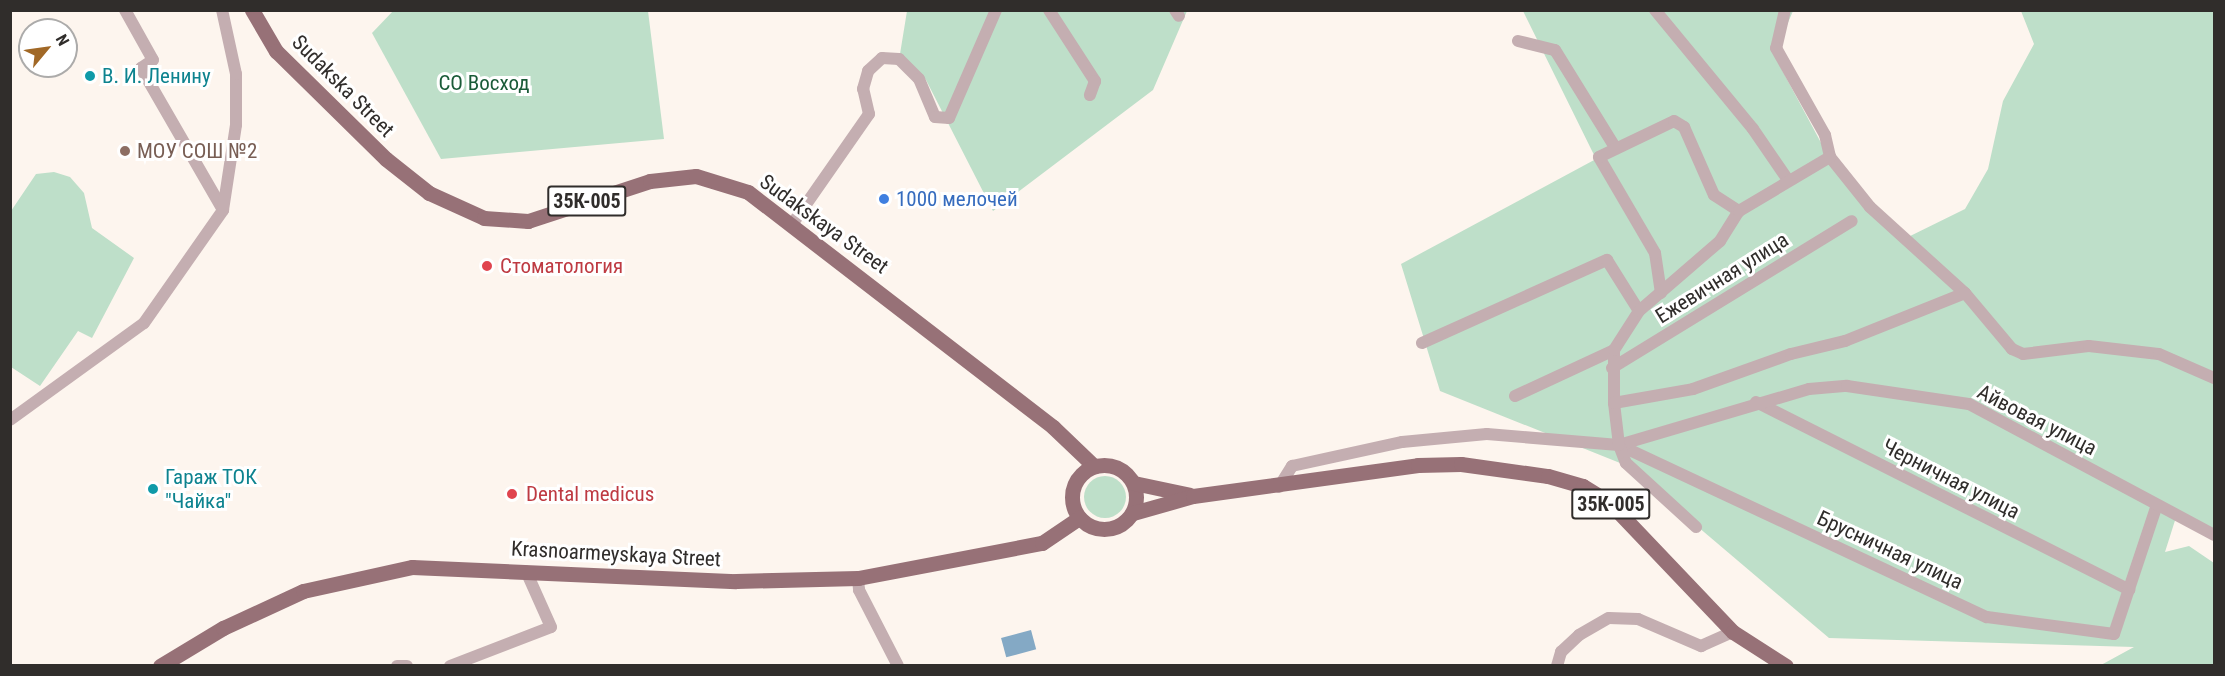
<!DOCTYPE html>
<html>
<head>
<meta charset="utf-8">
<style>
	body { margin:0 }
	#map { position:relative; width:2225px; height:676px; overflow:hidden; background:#fdf5ee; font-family:"Roboto Condensed",sans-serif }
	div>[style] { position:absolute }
	.green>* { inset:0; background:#bedfc9 }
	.round { border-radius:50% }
	.water>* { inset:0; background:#84a9c5; transform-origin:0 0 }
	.minor>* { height:12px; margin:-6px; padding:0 6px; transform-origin:6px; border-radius:6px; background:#c4aeb1 }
	.major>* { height:15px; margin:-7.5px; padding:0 7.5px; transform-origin:7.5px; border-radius:7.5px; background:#977177 }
	.major>.ring { margin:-7.5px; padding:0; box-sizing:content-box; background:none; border:15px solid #977177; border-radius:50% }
	.dots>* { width:16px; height:16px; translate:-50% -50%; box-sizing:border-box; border:3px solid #fff; border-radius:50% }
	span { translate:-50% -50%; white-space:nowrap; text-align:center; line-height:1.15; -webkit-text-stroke:6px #fff; paint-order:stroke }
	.shield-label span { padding:2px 4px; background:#fff; border:2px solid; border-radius:4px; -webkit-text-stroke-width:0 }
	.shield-label { font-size:20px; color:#302d2b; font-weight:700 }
	.culture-label { font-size:21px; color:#0d838f }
	.left { translate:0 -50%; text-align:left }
	.park-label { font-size:21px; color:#1a5b38 }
	.street-label { font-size:21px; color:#302d2b }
	.education-label { font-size:21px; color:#785e54 }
	.shop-label { font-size:21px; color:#366cbe }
	.health-label { font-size:21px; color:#be3a42 }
	.frame { position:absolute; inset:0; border:12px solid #302d2b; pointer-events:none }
	.north { position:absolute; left:18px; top:18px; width:60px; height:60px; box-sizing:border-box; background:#fff; border:2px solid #acabaa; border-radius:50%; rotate:61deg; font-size:16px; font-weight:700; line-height:24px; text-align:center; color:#302d2b }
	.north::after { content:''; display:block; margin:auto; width:21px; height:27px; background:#a16826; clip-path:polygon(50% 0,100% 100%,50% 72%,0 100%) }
</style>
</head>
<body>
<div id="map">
	<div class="green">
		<i style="clip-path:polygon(394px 10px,648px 11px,664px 139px,441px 159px,372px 33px)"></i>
		<i style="clip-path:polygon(907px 11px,1187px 11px,1153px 90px,993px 211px,926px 80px,900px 54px)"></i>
		<i style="clip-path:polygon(1523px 11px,1793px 11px,1774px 55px,1834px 167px,1900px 241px,1965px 209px,1988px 169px,2003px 101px,2034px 44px,2021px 11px,2214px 11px,2214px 530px,2178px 511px,2165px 552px,2189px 546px,2214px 563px,2214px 665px,2101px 665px,2134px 647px,1829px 638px,1625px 465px,1440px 391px,1401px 264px,1596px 159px)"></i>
		<i style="clip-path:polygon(54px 172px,70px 177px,84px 193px,92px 228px,134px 258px,92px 338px,78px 331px,40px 386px,11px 367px,11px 211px,36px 174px)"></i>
		<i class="round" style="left:1084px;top:476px;width:42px;height:42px"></i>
	</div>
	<div class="water">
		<i style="left:1031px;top:630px;width:20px;height:31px;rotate:75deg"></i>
	</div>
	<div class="minor">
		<i style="left:125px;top:10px;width:57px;rotate:60.8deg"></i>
		<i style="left:153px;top:60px;width:14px;rotate:146deg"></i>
		<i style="left:141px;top:68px;width:164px;rotate:60deg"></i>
		<i style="left:1049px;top:10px;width:85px;rotate:57.1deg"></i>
		<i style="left:1095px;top:81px;width:15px;rotate:110deg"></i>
		<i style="left:1175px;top:10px;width:7px;rotate:56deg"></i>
		<i style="left:1655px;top:10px;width:154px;rotate:50.5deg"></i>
		<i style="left:1753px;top:129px;width:62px;rotate:55.5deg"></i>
		<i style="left:1785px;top:10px;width:39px;rotate:103deg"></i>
		<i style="left:1776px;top:48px;width:100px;rotate:60.6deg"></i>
		<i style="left:1825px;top:135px;width:23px;rotate:77deg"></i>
		<i style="left:1830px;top:157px;width:64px;rotate:51.3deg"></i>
		<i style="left:1870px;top:207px;width:128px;rotate:42.2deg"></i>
		<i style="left:1518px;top:41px;width:38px;rotate:14deg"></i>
		<i style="left:1555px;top:50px;width:114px;rotate:58.3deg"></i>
		<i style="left:793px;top:223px;width:133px;rotate:-55.1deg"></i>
		<i style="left:869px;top:114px;width:26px;rotate:-103deg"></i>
		<i style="left:863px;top:89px;width:19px;rotate:-74deg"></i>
		<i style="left:868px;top:71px;width:19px;rotate:-43deg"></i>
		<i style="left:882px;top:58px;width:17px;rotate:3deg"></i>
		<i style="left:899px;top:59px;width:28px;rotate:45deg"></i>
		<i style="left:919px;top:79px;width:41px;rotate:67.2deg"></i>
		<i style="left:935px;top:117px;width:14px;rotate:4deg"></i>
		<i style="left:949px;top:118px;width:118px;rotate:-66.5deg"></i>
		<i style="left:1661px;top:293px;width:40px;rotate:-98.5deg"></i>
		<i style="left:1655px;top:253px;width:111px;rotate:-120.3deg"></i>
		<i style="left:1599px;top:157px;width:83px;rotate:-25.6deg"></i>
		<i style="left:1674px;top:121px;width:12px;rotate:31deg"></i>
		<i style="left:1684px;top:127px;width:74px;rotate:66.2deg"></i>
		<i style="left:1714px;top:195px;width:30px;rotate:33deg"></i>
		<i style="left:1422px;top:343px;width:203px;rotate:-24.2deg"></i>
		<i style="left:1607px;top:260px;width:60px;rotate:57.9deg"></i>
		<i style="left:1612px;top:368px;width:281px;rotate:-31.5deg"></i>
		<i style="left:1515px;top:396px;width:109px;rotate:-24.9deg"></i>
		<i style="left:1756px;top:402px;width:418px;rotate:26.7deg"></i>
		<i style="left:1614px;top:403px;width:53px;rotate:-90deg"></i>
		<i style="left:1614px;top:350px;width:46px;rotate:-57.3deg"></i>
		<i style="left:1639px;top:311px;width:107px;rotate:-40.8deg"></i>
		<i style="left:1720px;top:241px;width:36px;rotate:-58deg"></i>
		<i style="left:1739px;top:211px;width:106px;rotate:-30.7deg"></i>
		<i style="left:10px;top:420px;width:165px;rotate:-35.9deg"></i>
		<i style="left:144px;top:323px;width:138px;rotate:-55deg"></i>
		<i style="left:223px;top:210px;width:86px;rotate:-81.3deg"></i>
		<i style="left:236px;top:125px;width:51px;rotate:-90deg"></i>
		<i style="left:236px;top:74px;width:66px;rotate:-102.3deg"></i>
		<i style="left:1619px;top:445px;width:406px;rotate:25.1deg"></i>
		<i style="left:1987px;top:617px;width:128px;rotate:7.6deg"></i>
		<i style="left:2114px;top:634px;width:136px;rotate:-71.6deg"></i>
		<i style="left:1619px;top:445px;width:198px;rotate:-16.4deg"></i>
		<i style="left:1809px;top:389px;width:38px;rotate:-5deg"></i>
		<i style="left:1847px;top:386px;width:123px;rotate:8.4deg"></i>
		<i style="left:1969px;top:404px;width:278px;rotate:28.1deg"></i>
		<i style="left:1619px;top:445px;width:19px;rotate:69deg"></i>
		<i style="left:1626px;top:463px;width:95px;rotate:42.4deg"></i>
		<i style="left:1279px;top:487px;width:25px;rotate:-58deg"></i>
		<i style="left:1292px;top:466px;width:113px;rotate:-12.3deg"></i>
		<i style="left:1402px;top:442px;width:85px;rotate:-5.4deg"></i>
		<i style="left:1487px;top:434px;width:132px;rotate:4.8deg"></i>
		<i style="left:1619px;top:445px;width:42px;rotate:-96.8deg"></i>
		<i style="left:1614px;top:403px;width:80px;rotate:-10deg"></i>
		<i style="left:1693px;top:389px;width:104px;rotate:-19.7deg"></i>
		<i style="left:1791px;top:354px;width:56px;rotate:-13.5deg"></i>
		<i style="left:1845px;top:341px;width:129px;rotate:-21.8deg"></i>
		<i style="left:1965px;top:293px;width:73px;rotate:50deg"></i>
		<i style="left:2012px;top:349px;width:12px;rotate:24deg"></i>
		<i style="left:2023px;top:354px;width:66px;rotate:-6.9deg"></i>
		<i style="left:2089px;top:346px;width:70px;rotate:6.5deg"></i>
		<i style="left:2159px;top:354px;width:60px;rotate:23.6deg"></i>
		<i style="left:858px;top:578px;width:12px;rotate:85deg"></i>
		<i style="left:859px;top:590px;width:85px;rotate:62.8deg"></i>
		<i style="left:397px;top:666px;width:10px"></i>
		<i style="left:450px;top:666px;width:108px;rotate:-21.1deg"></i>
		<i style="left:551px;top:627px;width:61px;rotate:-114.1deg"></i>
		<i style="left:1557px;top:666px;width:15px;rotate:-74deg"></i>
		<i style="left:1561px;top:652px;width:25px;rotate:-43deg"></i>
		<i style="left:1579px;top:635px;width:34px;rotate:-30deg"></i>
		<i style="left:1609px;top:618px;width:29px;rotate:2deg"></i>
		<i style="left:1638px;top:619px;width:69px;rotate:23.2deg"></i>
		<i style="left:1701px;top:646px;width:35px;rotate:-24deg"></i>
	</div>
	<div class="major">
		<i style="left:252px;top:10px;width:48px;rotate:59.7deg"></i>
		<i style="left:276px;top:51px;width:154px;rotate:44.5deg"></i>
		<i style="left:386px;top:159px;width:55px;rotate:38.3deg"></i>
		<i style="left:429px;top:193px;width:60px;rotate:24.4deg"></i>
		<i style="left:484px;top:218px;width:44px;rotate:3.9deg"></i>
		<i style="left:528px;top:221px;width:128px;rotate:-18.2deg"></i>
		<i style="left:650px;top:181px;width:46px;rotate:-6.2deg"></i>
		<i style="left:696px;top:176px;width:54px;rotate:17.1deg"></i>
		<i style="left:748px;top:192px;width:385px;rotate:37.6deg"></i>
		<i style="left:1053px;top:427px;width:57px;rotate:43.6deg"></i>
		<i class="ring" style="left:1072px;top:465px;width:49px;height:49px"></i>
		<i style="left:1134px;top:483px;width:57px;rotate:12.1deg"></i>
		<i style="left:1133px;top:513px;width:62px;rotate:-15.8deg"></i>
		<i style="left:1193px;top:496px;width:227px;rotate:-7.8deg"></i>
		<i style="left:1418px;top:465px;width:43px;rotate:-1.3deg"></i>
		<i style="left:1461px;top:464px;width:88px;rotate:7.9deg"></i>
		<i style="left:1548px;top:476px;width:36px;rotate:16deg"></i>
		<i style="left:1583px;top:486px;width:32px;rotate:32deg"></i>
		<i style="left:1610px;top:503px;width:178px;rotate:46.4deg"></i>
		<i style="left:1733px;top:632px;width:63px;rotate:32.7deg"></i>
		<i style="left:160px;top:666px;width:74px;rotate:-31.1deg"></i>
		<i style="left:223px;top:628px;width:88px;rotate:-24.8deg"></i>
		<i style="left:303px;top:591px;width:112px;rotate:-12.4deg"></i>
		<i style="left:412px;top:567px;width:324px;rotate:2.5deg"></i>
		<i style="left:736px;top:581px;width:122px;rotate:-1.4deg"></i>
		<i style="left:858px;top:578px;width:187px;rotate:-10.8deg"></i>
		<i style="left:1042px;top:543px;width:45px;rotate:-34deg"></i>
	</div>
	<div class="dots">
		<i style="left:90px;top:76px;background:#0f9aa8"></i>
		<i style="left:125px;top:151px;background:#8d6e63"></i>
		<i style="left:884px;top:199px;background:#3f7fe0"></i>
		<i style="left:487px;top:266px;background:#e0444e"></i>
		<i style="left:153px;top:489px;background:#0f9aa8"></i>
		<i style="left:512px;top:494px;background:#e0444e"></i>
	</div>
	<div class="shield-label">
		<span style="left:587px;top:201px">35К-005</span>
		<span style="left:1611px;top:504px">35К-005</span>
	</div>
	<div class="culture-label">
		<span class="left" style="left:102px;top:76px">В. И. Ленину</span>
		<span class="left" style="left:165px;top:489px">Гараж ТОК<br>"Чайка"</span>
	</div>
	<div class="park-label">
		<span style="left:484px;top:83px">СО Восход</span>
	</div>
	<div class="street-label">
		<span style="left:343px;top:86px;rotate:45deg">Sudakska Street</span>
		<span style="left:824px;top:224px;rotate:36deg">Sudakskaya Street</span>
		<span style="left:1722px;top:278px;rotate:-32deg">Ежевичная улица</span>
		<span style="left:2037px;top:420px;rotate:27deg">Айвовая улица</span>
		<span style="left:1951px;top:479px;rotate:27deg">Черничная улица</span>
		<span style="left:1890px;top:550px;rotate:25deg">Брусничная улица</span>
		<span style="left:616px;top:554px;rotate:3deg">Krasnoarmeyskaya Street</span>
	</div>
	<div class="education-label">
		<span class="left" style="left:137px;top:151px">МОУ СОШ №2</span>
	</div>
	<div class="shop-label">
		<span class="left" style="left:896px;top:199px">1000 мелочей</span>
	</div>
	<div class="health-label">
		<span class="left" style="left:500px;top:266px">Стоматология</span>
		<span class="left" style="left:526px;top:494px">Dental medicus</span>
	</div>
	<div class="frame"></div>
	<div class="north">N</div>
</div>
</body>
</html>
